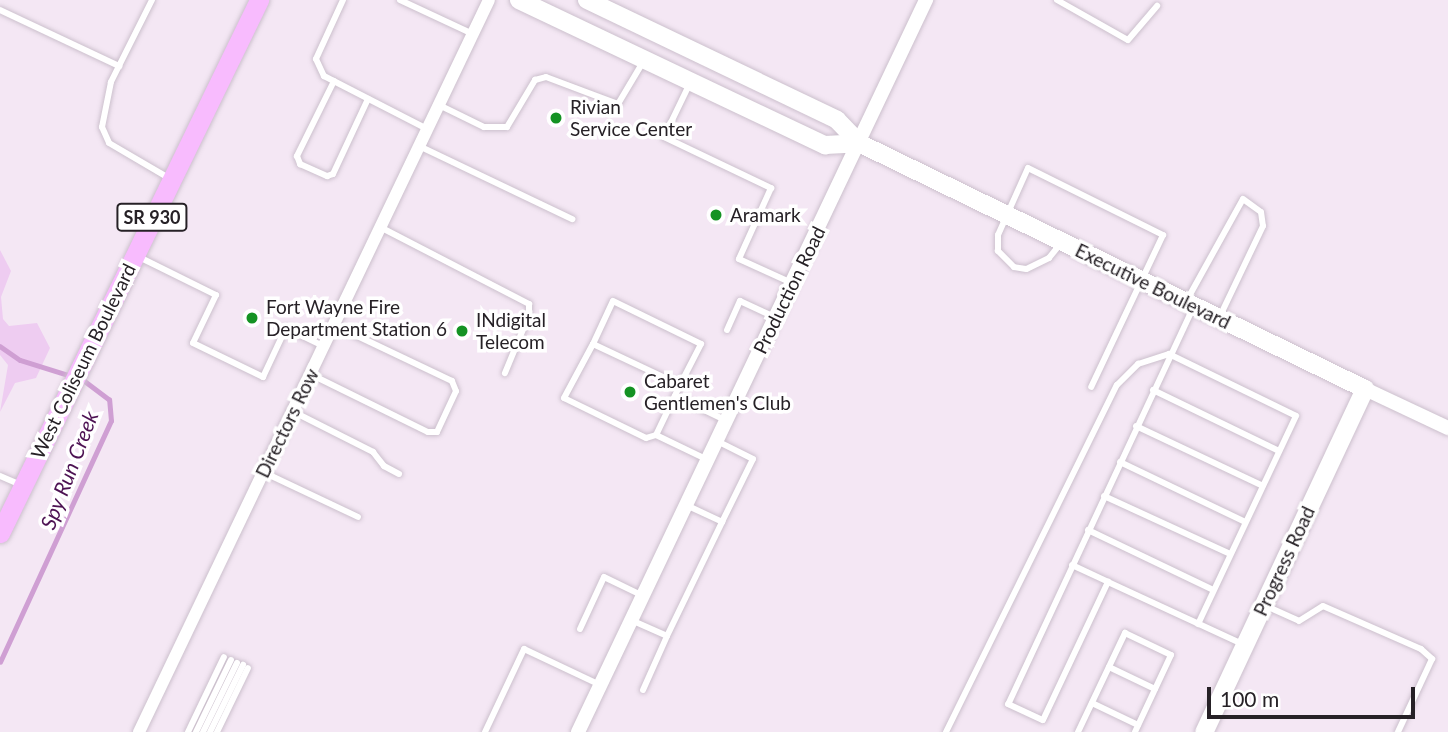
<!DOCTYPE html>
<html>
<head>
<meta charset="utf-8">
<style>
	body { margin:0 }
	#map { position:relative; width:1448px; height:732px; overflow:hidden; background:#f4e7f4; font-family:Lato,sans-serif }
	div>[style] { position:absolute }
	.green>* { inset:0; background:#eeccf1 }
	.stream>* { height:4.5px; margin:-2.25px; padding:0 2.25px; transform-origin:2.25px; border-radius:2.25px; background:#cf9fd3 }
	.roads { filter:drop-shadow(0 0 2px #ccc0cd) drop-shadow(0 0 2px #ccc0cd) }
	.service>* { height:6px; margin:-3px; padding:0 3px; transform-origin:3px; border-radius:3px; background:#fff }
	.minor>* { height:12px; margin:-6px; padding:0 6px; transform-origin:6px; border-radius:6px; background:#fff }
	.tertiary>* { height:14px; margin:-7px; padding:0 7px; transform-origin:7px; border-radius:7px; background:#fff }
	.secondary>* { height:18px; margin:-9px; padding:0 9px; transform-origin:9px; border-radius:9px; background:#fff }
	.trunk>* { height:19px; margin:-9.5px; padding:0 9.5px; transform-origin:9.5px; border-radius:9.5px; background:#f8bbfe }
	.dots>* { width:19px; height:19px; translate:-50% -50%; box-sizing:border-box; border:4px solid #fff; border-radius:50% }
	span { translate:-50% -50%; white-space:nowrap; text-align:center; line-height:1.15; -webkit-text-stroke:7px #fff; paint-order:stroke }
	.shield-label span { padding:2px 5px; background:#fff; border:2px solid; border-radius:5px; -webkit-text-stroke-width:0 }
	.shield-label { font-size:18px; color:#262126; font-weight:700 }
	.poi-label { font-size:19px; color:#262126 }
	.left { translate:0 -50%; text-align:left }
	.street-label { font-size:19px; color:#262126 }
	.water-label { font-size:21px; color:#4d1253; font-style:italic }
	.scale { position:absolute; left:1207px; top:687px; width:208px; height:32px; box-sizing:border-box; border:4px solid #262126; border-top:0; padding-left:9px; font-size:21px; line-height:24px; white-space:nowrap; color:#262126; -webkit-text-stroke:5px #fff; paint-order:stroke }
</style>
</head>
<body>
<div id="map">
	<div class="green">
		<i style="clip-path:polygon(0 250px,11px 271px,1px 297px,3px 319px,9px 326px,37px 323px,50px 348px,36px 378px,15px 383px,0 412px,8px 365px,0 355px)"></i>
	</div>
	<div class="stream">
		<i style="left:0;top:346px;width:24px;rotate:35deg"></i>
		<i style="left:20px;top:360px;width:53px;rotate:17.4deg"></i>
		<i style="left:0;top:662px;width:265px;rotate:-65.3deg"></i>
		<i style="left:111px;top:421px;width:21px;rotate:-95deg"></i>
		<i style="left:109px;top:400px;width:34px;rotate:-143deg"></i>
	</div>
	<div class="roads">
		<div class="service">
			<i style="left:152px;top:0;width:92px;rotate:116.6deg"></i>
			<i style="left:111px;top:82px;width:46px;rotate:101.3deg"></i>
			<i style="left:102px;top:127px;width:17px;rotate:66deg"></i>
			<i style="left:109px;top:143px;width:69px;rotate:30.3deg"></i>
			<i style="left:343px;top:0;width:65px;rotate:114.6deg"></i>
			<i style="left:316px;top:59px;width:19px;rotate:65deg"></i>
			<i style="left:324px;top:76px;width:116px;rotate:27.2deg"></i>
			<i style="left:400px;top:0;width:81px;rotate:25deg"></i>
			<i style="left:1057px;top:0;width:81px;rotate:29.4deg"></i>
			<i style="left:1128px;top:40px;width:45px;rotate:-49.5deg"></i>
			<i style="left:0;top:10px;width:132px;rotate:25.2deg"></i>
			<i style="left:334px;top:81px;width:84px;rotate:116.3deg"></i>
			<i style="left:297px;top:156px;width:9px;rotate:69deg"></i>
			<i style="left:300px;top:164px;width:30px;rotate:24deg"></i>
			<i style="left:327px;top:176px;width:6px;rotate:-18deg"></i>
			<i style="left:333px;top:174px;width:83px;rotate:-65deg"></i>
			<i style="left:690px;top:83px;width:60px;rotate:115.7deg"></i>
			<i style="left:664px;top:137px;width:119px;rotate:25.5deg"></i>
			<i style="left:771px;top:188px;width:78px;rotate:114.3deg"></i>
			<i style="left:739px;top:259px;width:58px;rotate:24.4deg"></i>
			<i style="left:439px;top:105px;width:50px;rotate:26.1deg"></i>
			<i style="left:484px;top:127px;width:23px"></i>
			<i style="left:507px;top:127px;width:55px;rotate:-59.2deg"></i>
			<i style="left:535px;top:80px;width:11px;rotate:-15deg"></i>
			<i style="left:546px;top:77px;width:77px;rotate:20.6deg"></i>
			<i style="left:618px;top:104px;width:49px;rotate:-59.2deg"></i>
			<i style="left:419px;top:146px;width:170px;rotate:25.5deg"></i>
			<i style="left:380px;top:227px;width:168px;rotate:27.3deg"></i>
			<i style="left:529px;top:304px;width:11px;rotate:90deg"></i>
			<i style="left:529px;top:315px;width:63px;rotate:112.5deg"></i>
			<i style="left:1061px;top:243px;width:19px;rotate:129deg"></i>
			<i style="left:1049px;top:258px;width:25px;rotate:154deg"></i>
			<i style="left:1026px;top:269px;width:12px;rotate:-171deg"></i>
			<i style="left:1014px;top:267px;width:23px;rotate:-135deg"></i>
			<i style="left:998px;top:251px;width:16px;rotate:-90deg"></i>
			<i style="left:998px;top:235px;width:73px;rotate:-65.9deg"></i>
			<i style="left:1028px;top:168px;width:151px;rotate:26.4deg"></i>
			<i style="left:1163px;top:235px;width:168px;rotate:115.3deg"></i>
			<i style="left:139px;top:257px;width:86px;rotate:26.3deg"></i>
			<i style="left:216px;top:295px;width:53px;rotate:115.6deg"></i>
			<i style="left:193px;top:343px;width:78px;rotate:25.9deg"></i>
			<i style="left:263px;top:377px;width:54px;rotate:-64.9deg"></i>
			<i style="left:286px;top:328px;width:41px;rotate:25.9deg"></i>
			<i style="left:1187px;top:300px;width:115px;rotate:-61deg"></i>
			<i style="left:1243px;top:199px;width:22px;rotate:36deg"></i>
			<i style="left:1261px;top:212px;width:14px;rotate:82deg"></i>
			<i style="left:1263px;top:226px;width:100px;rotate:115.5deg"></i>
			<i style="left:1193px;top:308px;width:437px;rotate:115deg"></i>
			<i style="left:1008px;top:704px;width:38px;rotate:25deg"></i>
			<i style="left:1043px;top:720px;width:153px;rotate:-64.8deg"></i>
			<i style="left:1108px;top:582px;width:148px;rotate:24.8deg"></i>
			<i style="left:727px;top:330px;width:32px;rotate:-66deg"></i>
			<i style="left:740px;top:301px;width:38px;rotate:25deg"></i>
			<i style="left:593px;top:344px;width:96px;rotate:25.2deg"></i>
			<i style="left:680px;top:385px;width:55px;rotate:115.6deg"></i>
			<i style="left:656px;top:435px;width:10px;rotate:163deg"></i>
			<i style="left:646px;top:438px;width:91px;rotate:-154deg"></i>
			<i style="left:564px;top:398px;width:61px;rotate:-61.8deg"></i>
			<i style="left:593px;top:344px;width:47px;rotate:-65.1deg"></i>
			<i style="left:613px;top:301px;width:98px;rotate:26deg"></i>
			<i style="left:701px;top:344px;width:46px;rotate:117.1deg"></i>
			<i style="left:310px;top:374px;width:131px;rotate:26.2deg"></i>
			<i style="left:428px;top:432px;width:9px"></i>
			<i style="left:437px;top:432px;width:45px;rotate:-65.1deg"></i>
			<i style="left:456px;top:391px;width:11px;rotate:-112deg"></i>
			<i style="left:452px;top:381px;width:131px;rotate:-154.6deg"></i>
			<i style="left:1153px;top:390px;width:140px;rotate:25.8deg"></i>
			<i style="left:675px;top:396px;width:55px;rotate:25.6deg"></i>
			<i style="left:292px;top:411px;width:91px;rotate:26.8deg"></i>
			<i style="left:373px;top:452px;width:18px;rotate:52deg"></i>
			<i style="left:384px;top:466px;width:17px;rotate:28deg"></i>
			<i style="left:1136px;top:426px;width:140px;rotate:25.3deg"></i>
			<i style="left:656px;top:435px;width:58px;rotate:25.7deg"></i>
			<i style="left:1120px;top:462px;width:139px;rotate:25.6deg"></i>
			<i style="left:263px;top:472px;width:105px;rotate:25.3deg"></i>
			<i style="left:0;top:476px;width:23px;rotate:23deg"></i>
			<i style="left:1104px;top:496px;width:139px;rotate:24.7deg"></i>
			<i style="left:686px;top:505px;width:40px;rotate:25deg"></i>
			<i style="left:722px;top:522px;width:70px;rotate:-63.8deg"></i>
			<i style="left:753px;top:459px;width:40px;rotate:-153.4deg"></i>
			<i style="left:1088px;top:530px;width:139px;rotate:25.6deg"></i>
			<i style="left:1072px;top:565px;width:40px;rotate:25deg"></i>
			<i style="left:1266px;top:606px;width:36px;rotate:24deg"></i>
			<i style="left:1299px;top:621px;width:28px;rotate:-32deg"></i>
			<i style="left:1323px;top:606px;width:107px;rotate:23.7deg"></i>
			<i style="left:1421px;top:649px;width:15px;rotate:42deg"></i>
			<i style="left:1432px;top:659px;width:81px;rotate:115deg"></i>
			<i style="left:631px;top:620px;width:39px;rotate:24deg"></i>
			<i style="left:667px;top:636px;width:127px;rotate:-64.2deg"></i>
			<i style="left:580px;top:629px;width:57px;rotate:-65.2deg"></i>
			<i style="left:604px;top:577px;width:41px;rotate:25.9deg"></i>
			<i style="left:1109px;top:667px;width:51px;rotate:25.6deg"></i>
			<i style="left:643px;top:690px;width:59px;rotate:-66deg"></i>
			<i style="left:1092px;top:703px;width:51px;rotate:25.6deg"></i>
			<i style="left:188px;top:732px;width:83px;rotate:-64.4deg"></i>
			<i style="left:196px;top:732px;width:80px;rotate:-64.1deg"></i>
			<i style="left:203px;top:732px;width:77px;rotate:-63.8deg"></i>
			<i style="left:210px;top:732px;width:75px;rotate:-63.8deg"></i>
			<i style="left:217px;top:732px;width:71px;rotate:-64.2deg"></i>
			<i style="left:485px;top:732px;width:92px;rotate:-64.8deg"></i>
			<i style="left:524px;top:649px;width:84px;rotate:25.3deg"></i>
			<i style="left:946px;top:732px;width:387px;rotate:-63.8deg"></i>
			<i style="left:1117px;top:385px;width:30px;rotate:-45deg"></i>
			<i style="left:1138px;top:364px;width:33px;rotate:-18deg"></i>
			<i style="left:1169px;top:354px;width:141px;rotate:26deg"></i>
			<i style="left:1296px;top:416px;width:230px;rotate:115.2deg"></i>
			<i style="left:1078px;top:732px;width:110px;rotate:-64.6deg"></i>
			<i style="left:1125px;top:633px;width:51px;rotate:25.6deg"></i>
			<i style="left:1171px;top:655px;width:85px;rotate:115.1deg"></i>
		</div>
		<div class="minor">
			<i style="left:139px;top:732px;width:811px;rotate:-64.45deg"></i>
		</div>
		<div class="tertiary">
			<i style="left:1365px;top:389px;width:92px;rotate:25.2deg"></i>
			<i style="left:578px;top:732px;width:811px;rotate:-64.57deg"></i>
		</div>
		<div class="secondary">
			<i style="left:519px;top:0;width:339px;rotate:25.4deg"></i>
			<i style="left:825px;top:145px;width:34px;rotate:-3deg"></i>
			<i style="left:587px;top:0;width:277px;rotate:25.6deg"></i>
			<i style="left:837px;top:120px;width:32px;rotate:46deg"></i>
			<i style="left:859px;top:143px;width:563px;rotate:25.93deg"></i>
			<i style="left:1365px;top:389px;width:379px;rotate:115.1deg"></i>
		</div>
		<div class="trunk">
			<i style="left:0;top:533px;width:593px;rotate:-64.08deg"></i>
		</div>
	</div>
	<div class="dots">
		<i style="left:556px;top:118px;background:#149223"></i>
		<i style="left:716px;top:215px;background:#149223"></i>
		<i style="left:252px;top:318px;background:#149223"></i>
		<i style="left:462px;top:331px;background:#149223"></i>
		<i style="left:630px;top:392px;background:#149223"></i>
	</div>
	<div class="shield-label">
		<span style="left:152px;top:217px">SR 930</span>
	</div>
	<div class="poi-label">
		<span class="left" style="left:570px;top:118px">Rivian<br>Service Center</span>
		<span class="left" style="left:730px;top:215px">Aramark</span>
		<span class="left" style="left:266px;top:318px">Fort Wayne Fire<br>Department Station 6</span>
		<span class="left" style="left:476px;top:331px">INdigital<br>Telecom</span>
		<span class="left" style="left:644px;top:392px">Cabaret<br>Gentlemen's Club</span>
	</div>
	<div class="street-label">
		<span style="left:1153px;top:286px;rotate:26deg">Executive Boulevard</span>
		<span style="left:789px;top:290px;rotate:-64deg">Production Road</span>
		<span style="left:83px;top:361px;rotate:-64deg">West Coliseum Boulevard</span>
		<span style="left:287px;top:423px;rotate:-64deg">Directors Row</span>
		<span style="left:1284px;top:561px;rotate:-65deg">Progress Road</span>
	</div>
	<div class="water-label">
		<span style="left:69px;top:470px;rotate:-69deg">Spy Run Creek</span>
	</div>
	<div class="scale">100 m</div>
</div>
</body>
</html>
